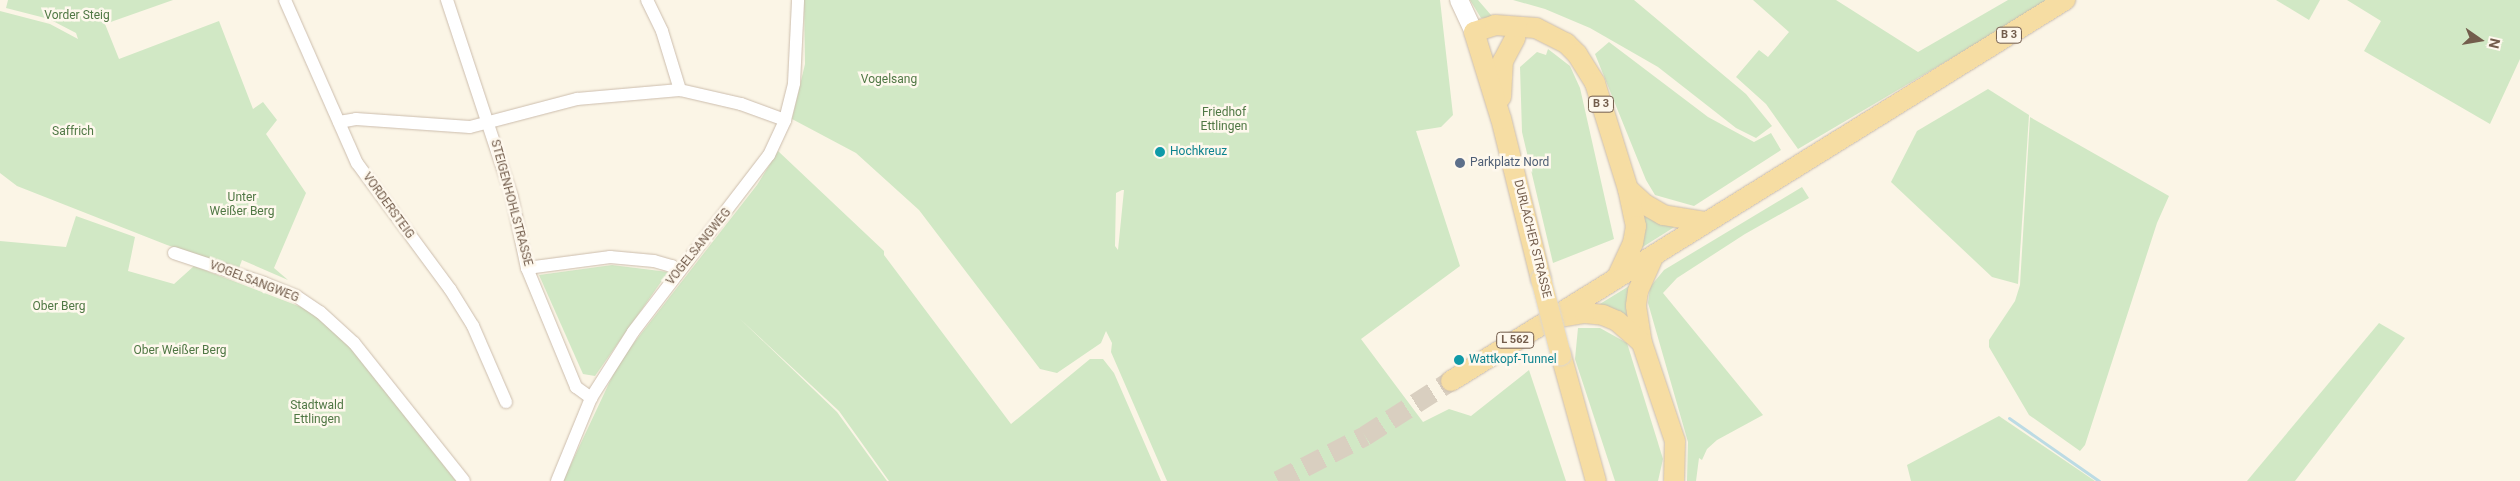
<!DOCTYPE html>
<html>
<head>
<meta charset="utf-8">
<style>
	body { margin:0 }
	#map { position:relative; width:2520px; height:481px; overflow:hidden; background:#fbf5e6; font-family:Roboto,sans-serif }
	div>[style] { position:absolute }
	.green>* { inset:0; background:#d1e8c5 }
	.stream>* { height:3px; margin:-1.5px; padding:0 1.5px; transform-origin:1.5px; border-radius:1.5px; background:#bcdbe4 }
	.primary-tunnel>* { height:20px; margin-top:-10px; transform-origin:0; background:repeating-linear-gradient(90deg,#d9cfc0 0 20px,transparent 0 30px) }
	.roads { filter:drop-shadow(0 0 1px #ccbdad) drop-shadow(0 0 1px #ccbdad) }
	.street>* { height:12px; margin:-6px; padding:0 6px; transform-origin:6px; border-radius:6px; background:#fff }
	.secondary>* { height:18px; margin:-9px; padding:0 9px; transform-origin:9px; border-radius:9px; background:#fff }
	.primary>* { height:20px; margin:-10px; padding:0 10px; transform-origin:10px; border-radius:10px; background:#f6dda3 }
	.bridges { filter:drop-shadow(0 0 1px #dbd5d0) drop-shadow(0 0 1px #dbd5d0) }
	.primary-bridge>* { height:20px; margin:-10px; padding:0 10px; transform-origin:10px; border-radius:10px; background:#f6dda3 }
	.dots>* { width:14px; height:14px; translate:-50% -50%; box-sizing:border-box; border:2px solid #fef8ed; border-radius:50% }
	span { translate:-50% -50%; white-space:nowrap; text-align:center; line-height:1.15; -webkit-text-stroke:5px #fef8ed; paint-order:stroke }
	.shield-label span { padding:1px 4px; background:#fef8ed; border:1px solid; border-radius:4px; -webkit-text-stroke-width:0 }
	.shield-label { font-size:11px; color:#735d4c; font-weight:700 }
	.park-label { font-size:12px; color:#507845 }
	.culture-label { font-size:12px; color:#0d838f }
	.left { translate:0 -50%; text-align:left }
	.service-label { font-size:12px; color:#4e5e75 }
	.street-label { font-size:12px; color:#735d4c }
	.north { position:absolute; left:2455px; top:15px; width:50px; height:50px; -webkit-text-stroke:4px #fef8ed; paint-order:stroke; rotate:103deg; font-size:14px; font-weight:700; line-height:20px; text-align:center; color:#735d4c }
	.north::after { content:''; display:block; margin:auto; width:18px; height:22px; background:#735d4c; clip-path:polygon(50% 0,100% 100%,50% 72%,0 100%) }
</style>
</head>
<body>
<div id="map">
	<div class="green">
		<i style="clip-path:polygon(8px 0,173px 0,105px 24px,119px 59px,219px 21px,253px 109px,263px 102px,277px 120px,266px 134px,306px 193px,274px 268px,288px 280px,242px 260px,239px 268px,167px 245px,17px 186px,0 173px,0 11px,50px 24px,78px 39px,76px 33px,49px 19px,6px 8px)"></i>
		<i style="clip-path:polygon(evenodd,804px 0,1440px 0,1453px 115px,1441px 127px,1416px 131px,1460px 266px,1361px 339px,1423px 422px,1449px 409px,1471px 416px,1529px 370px,1566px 481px,1167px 481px,1111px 352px,1112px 343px,1106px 331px,1101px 343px,1057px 373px,1040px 369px,919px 210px,856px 153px,792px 119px,805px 64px,804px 0,1122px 190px,1124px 190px,1118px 250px,1115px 246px,1116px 193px,1122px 190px)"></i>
		<i style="clip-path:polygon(1470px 0,1478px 0,1491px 15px,1502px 19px,1481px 18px)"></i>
		<i style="clip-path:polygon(1513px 0,1634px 0,1746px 94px,1772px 126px,1756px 138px,1736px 128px,1658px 67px,1590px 28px,1545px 9px)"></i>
		<i style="clip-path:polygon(1753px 0,1836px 0,1918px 52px,2008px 0,2050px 0,1798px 149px,1766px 104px,1736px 77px,1759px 50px,1768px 57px,1789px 32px)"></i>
		<i style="clip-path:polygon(2276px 0,2320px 0,2309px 20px)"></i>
		<i style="clip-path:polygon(2347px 0,2520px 0,2520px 59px,2490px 124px,2364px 51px,2381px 21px)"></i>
		<i style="clip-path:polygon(1609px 42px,1708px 117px,1754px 142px,1771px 133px,1781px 150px,1694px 206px,1655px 195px,1646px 180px,1595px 54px)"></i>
		<i style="clip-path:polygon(1548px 49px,1570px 66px,1580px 88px,1614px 239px,1553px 263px,1522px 132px,1520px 67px,1537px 52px,1546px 55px)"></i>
		<i style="clip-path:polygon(1988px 89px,2029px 115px,2018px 284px,1992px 277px,1891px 182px,1917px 131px)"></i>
		<i style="clip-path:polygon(2030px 117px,2169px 196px,2157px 223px,2085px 445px,2080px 451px,2029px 415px,1989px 347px,1989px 340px,2015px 301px,2020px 285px)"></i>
		<i style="clip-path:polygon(778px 151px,884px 251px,884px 255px,1011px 424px,1090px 359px,1103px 359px,1114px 373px,1161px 481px,889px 481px,839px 411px,739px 318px,837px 412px,887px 481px,563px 481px,619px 362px,757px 185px)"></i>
		<i style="clip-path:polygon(1802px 187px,1809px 198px,1745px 234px,1677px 278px,1663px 293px,1763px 415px,1717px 440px,1707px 449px,1702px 460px,1699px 458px,1696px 481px,1687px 481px,1688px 442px,1648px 303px,1650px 287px,1664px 270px)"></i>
		<i style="clip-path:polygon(1638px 205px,1676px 226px,1638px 250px)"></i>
		<i style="clip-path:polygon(76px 216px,135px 237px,128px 271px,174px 284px,194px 266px,314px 312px,344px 338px,456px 481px,0 481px,0 241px,66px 247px)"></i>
		<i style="clip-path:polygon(612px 265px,668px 272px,595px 376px,583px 374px,539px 275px)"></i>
		<i style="clip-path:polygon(1634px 283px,1634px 324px,1595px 307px)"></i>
		<i style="clip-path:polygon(2379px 323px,2405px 338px,2295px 481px,2247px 481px)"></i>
		<i style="clip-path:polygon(1578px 328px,1600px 328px,1627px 343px,1663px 459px,1658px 481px,1615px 481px,1575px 359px)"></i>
		<i style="clip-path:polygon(1999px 416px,2095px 481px,1911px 481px,1907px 465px)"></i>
	</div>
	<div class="stream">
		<i style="left:2009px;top:418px;width:110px;rotate:35deg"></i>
	</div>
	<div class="primary-tunnel">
		<i style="left:1278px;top:481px;width:98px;rotate:-27.3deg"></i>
		<i style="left:1365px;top:436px;width:102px;rotate:-32.6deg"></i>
	</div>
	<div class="roads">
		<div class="street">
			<i style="left:285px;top:0;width:178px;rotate:66.2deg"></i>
			<i style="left:357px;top:163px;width:157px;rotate:53.6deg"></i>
			<i style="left:450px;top:289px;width:44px;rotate:58.1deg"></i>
			<i style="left:473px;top:326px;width:83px;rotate:66.5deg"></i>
			<i style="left:447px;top:0;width:207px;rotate:71.7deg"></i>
			<i style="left:512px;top:197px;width:73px;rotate:78.1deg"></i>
			<i style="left:527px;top:268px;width:129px;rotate:67.6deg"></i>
			<i style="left:576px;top:387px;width:19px;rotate:36deg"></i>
			<i style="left:647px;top:0;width:34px;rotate:64deg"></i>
			<i style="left:662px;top:31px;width:62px;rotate:73deg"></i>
			<i style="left:339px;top:122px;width:17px;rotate:-10deg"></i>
			<i style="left:356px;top:119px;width:114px;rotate:4deg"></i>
			<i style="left:470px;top:127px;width:111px;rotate:-14.7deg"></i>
			<i style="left:577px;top:99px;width:103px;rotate:-5deg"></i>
			<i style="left:680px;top:90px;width:63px;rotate:12.9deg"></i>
			<i style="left:741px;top:104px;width:47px;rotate:20deg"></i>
			<i style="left:174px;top:253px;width:95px;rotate:18.4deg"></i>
			<i style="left:264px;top:283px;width:35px;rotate:22deg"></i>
			<i style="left:296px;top:296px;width:29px;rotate:34deg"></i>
			<i style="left:320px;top:312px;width:46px;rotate:42.4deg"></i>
			<i style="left:354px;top:343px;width:176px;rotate:51.4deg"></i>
			<i style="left:527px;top:268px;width:84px;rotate:-7.5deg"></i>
			<i style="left:610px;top:257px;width:44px;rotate:5.2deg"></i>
			<i style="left:654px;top:261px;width:19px;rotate:16deg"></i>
			<i style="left:672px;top:266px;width:8px;rotate:45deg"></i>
			<i style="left:557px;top:481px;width:90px;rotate:-67.7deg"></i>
			<i style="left:591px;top:398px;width:78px;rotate:-57.5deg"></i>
			<i style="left:633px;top:332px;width:223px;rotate:-52.5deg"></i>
			<i style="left:769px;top:155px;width:38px;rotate:-65deg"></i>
			<i style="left:785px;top:120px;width:38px;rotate:-76deg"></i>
			<i style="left:794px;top:83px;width:83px;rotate:-87.2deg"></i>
		</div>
		<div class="secondary">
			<i style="left:1459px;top:0;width:35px;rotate:65deg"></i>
		</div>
		<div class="primary">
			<i style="left:1501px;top:97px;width:36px;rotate:-87deg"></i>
			<i style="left:1503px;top:61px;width:26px;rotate:-62deg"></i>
			<i style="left:1628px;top:189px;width:24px;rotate:42deg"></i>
			<i style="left:1646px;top:205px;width:20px;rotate:30deg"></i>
			<i style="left:1663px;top:215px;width:44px;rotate:9.2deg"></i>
			<i style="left:1654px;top:255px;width:39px;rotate:114deg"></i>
			<i style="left:1638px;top:291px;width:15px;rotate:98deg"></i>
			<i style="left:1636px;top:306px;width:37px;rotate:81deg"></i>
			<i style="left:1642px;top:343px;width:103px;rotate:71.4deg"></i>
			<i style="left:1675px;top:441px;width:40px;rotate:91.4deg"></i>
			<i style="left:1541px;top:279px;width:165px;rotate:-104deg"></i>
			<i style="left:1501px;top:119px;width:91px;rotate:-107.2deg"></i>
			<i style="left:1474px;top:32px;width:22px;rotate:-18deg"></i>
			<i style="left:1495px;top:25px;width:41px;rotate:4.2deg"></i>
			<i style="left:1536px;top:28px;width:34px;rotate:27deg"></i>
			<i style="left:1566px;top:43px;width:16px;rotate:45deg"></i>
			<i style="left:1577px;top:54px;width:34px;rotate:58deg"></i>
			<i style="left:1595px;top:83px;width:111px;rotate:72.7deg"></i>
			<i style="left:1628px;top:189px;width:38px;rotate:78deg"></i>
			<i style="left:1636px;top:226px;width:17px;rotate:100deg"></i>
			<i style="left:1633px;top:243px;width:38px;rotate:115deg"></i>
			<i style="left:1559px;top:317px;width:26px;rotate:-9deg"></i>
			<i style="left:1585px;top:313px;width:18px;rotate:6deg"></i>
			<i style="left:1603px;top:315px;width:15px;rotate:23deg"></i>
			<i style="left:1617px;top:321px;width:33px;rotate:41deg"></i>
			<i style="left:1561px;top:355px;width:131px;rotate:74.5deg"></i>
			<i style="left:1451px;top:381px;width:723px;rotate:-31.82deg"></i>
		</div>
	</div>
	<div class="bridges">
		<div class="primary-bridge">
			<i style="left:1541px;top:279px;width:79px;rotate:75.3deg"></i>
		</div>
	</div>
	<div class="dots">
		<i style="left:1160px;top:152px;background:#0f9aa8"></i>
		<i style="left:1460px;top:163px;background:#5c6f8a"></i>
		<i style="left:1459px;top:360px;background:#0f9aa8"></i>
	</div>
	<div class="shield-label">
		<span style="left:2009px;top:35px">B 3</span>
		<span style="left:1601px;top:104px">B 3</span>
		<span style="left:1515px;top:340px">L 562</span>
	</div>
	<div class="park-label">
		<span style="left:77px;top:16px">Vorder Steig</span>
		<span style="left:889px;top:80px">Vogelsang</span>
		<span style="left:1224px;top:120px">Friedhof<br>Ettlingen</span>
		<span style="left:73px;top:132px">Saffrich</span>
		<span style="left:242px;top:205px">Unter<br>Weißer Berg</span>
		<span style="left:59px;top:307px">Ober Berg</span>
		<span style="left:180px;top:351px">Ober Weißer Berg</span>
		<span style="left:317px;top:413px">Stadtwald<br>Ettlingen</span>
	</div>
	<div class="culture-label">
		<span class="left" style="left:1170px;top:152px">Hochkreuz</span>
		<span class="left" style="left:1469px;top:360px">Wattkopf-Tunnel</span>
	</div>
	<div class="service-label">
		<span class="left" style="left:1470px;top:163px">Parkplatz Nord</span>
	</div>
	<div class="street-label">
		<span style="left:511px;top:203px;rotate:75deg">STEIGENHOHLSTRASSE</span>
		<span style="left:388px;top:206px;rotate:54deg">VORDERSTEIG</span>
		<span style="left:1532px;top:239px;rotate:76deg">DURLACHER STRASSE</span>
		<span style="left:699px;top:247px;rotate:-51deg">VOGELSANGWEG</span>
		<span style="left:254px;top:282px;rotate:21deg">VOGELSANGWEG</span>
	</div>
	<div class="north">N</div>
</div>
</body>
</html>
